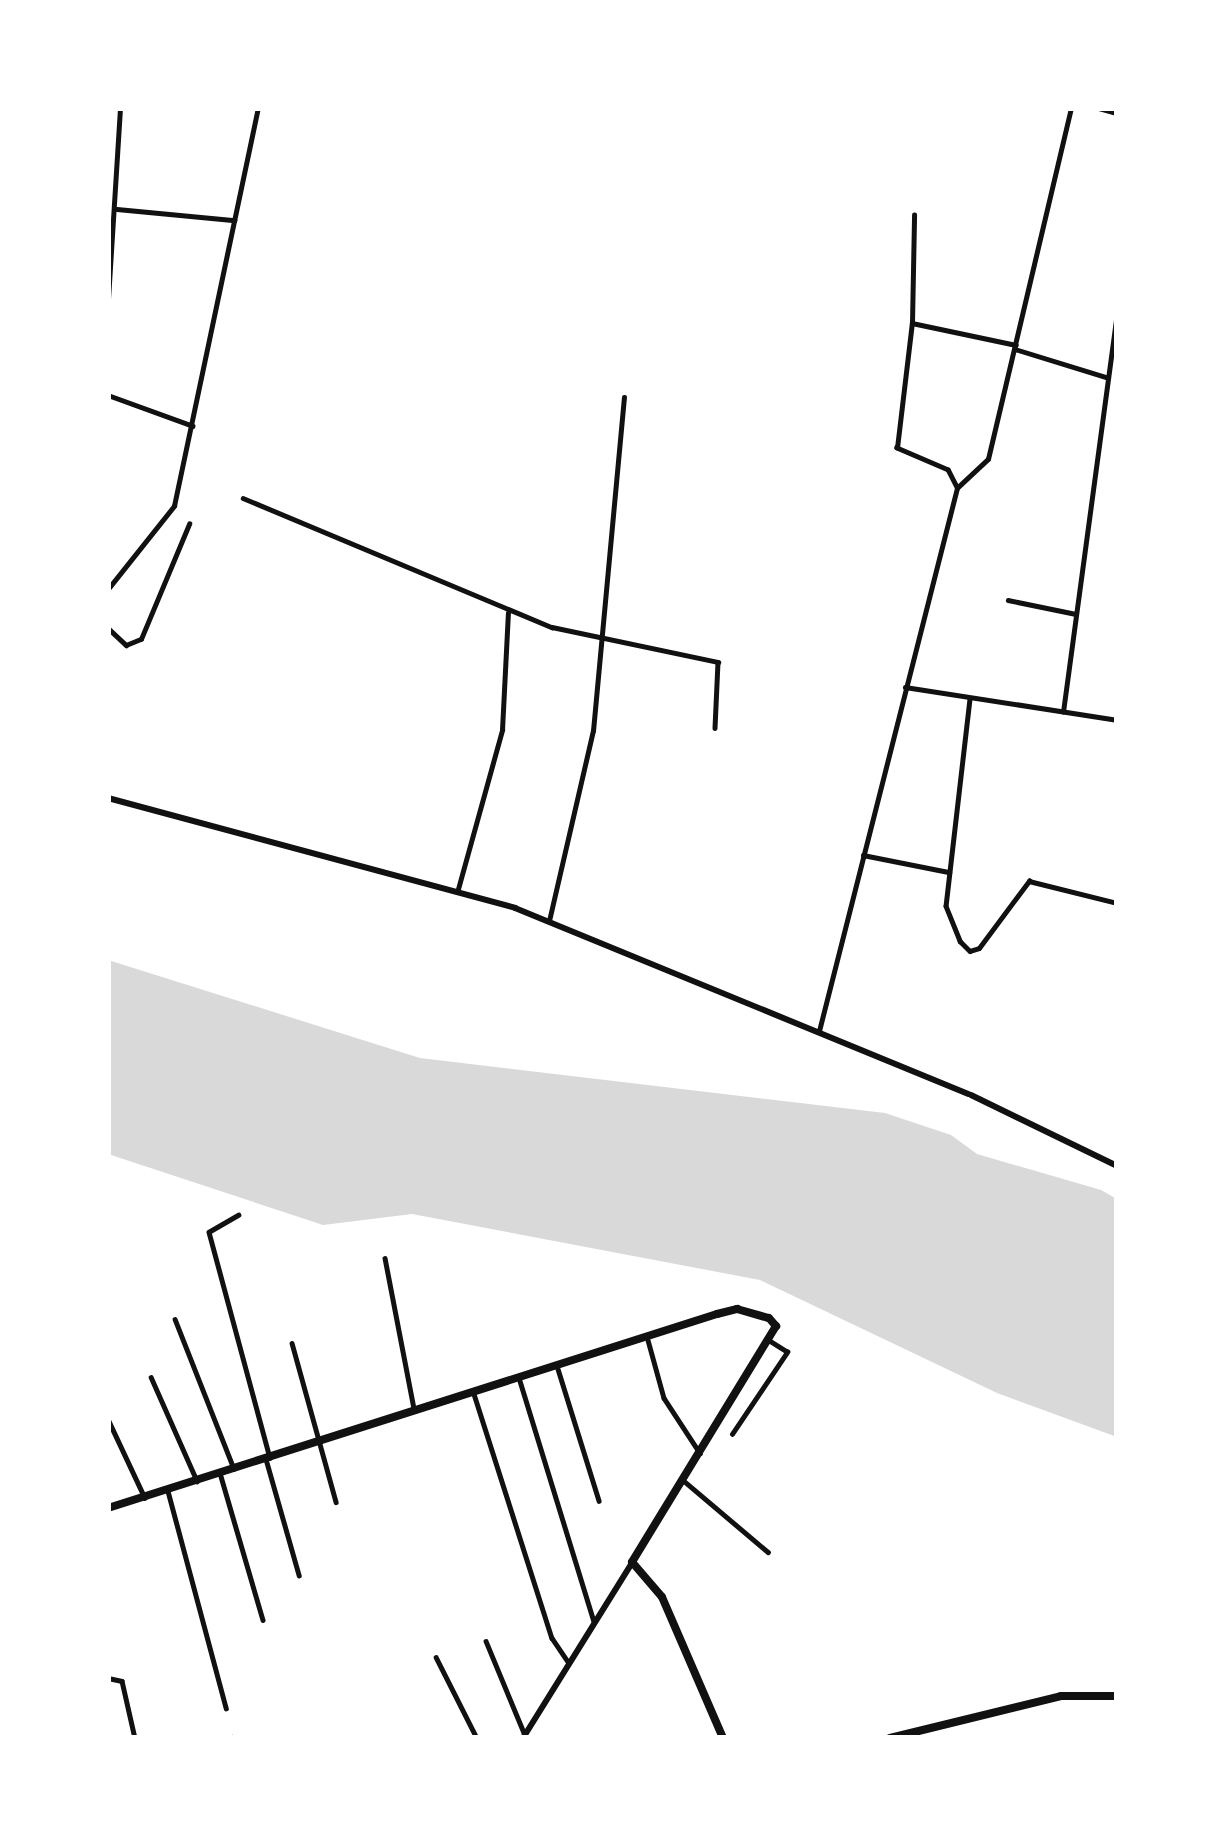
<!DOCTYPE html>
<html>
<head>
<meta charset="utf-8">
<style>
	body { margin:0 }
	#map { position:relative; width:1225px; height:1846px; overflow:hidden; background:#fff; font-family:Merriweather,serif }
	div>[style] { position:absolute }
	.water>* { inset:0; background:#d9d9d9 }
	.minor>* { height:4.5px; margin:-2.25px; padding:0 2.25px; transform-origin:2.25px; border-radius:2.25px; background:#111 }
	.tertiary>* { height:6px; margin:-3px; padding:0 3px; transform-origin:3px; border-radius:3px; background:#111 }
	.primary>* { height:8px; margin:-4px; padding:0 4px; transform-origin:4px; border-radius:4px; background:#111 }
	span { translate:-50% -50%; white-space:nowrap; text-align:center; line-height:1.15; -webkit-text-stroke:12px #fff; paint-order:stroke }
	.frame { position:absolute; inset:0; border:111px solid #fff; pointer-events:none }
</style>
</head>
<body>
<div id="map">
	<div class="water">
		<i style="clip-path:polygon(108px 960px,420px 1058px,885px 1113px,951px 1135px,977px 1154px,1101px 1190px,1117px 1199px,1117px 1437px,997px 1393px,760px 1280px,412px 1214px,323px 1225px,108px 1154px)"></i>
	</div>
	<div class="minor">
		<i style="left:1099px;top:108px;width:19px;rotate:16deg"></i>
		<i style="left:117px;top:209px;width:118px;rotate:5.4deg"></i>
		<i style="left:108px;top:299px;width:191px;rotate:-86.4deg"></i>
		<i style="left:912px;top:323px;width:106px;rotate:11.9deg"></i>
		<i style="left:1015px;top:349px;width:95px;rotate:17.1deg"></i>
		<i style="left:108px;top:395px;width:90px;rotate:20deg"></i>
		<i style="left:957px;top:488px;width:42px;rotate:-43.1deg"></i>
		<i style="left:988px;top:459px;width:361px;rotate:-76.7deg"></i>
		<i style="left:243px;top:498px;width:335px;rotate:22.7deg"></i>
		<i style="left:552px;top:627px;width:170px;rotate:11.9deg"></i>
		<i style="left:718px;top:662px;width:66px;rotate:92.6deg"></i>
		<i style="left:108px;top:589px;width:106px;rotate:-51.5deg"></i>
		<i style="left:174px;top:506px;width:407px;rotate:-78.1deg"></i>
		<i style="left:1008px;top:600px;width:69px;rotate:11.6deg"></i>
		<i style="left:108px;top:628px;width:25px;rotate:43deg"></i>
		<i style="left:126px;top:645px;width:16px;rotate:-22deg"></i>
		<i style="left:141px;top:639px;width:125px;rotate:-67.3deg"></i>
		<i style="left:905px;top:687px;width:215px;rotate:8.8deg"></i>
		<i style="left:970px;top:699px;width:208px;rotate:96.6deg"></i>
		<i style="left:946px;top:906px;width:38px;rotate:68deg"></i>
		<i style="left:960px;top:941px;width:14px;rotate:45deg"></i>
		<i style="left:970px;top:951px;width:9px;rotate:-18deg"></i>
		<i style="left:979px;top:948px;width:84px;rotate:-53.3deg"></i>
		<i style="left:1029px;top:881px;width:91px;rotate:14deg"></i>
		<i style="left:1063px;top:712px;width:402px;rotate:-82.3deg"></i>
		<i style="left:863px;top:855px;width:88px;rotate:11.2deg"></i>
		<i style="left:458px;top:889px;width:165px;rotate:-74.5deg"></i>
		<i style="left:502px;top:730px;width:117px;rotate:-87.1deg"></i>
		<i style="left:549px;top:921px;width:195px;rotate:-77deg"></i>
		<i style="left:593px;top:731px;width:335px;rotate:-84.7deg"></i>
		<i style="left:819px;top:1031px;width:560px;rotate:-75.74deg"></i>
		<i style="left:957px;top:488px;width:20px;rotate:-117deg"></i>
		<i style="left:948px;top:470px;width:56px;rotate:-156.7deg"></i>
		<i style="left:897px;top:448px;width:126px;rotate:-83.2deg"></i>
		<i style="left:912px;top:323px;width:108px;rotate:-88.9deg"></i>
		<i style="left:239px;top:1215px;width:34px;rotate:150deg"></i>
		<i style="left:209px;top:1232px;width:234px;rotate:74.9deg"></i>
		<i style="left:385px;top:1258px;width:153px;rotate:79.1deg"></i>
		<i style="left:175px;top:1319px;width:161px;rotate:68.5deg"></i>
		<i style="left:648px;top:1340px;width:60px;rotate:74.6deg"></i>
		<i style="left:664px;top:1398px;width:66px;rotate:56.8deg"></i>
		<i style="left:292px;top:1343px;width:165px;rotate:74.5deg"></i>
		<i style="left:558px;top:1369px;width:138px;rotate:72.7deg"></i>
		<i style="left:151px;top:1377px;width:114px;rotate:66.1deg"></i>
		<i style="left:520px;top:1381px;width:252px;rotate:72.9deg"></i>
		<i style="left:474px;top:1394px;width:256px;rotate:72.3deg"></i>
		<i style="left:552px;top:1638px;width:30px;rotate:56deg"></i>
		<i style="left:108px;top:1419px;width:87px;rotate:64.9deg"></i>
		<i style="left:732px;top:1434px;width:99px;rotate:-56.1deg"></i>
		<i style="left:787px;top:1352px;width:22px;rotate:-148deg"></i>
		<i style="left:266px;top:1459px;width:121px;rotate:74.1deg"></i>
		<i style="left:220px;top:1473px;width:153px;rotate:73.7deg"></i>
		<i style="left:684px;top:1481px;width:110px;rotate:40.2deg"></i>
		<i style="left:168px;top:1491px;width:225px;rotate:75deg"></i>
		<i style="left:486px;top:1641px;width:102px;rotate:67.5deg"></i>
		<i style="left:436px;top:1657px;width:91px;rotate:63.2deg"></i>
		<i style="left:108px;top:1678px;width:14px;rotate:12deg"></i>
		<i style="left:122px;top:1681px;width:58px;rotate:77.2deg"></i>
		<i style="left:231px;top:1738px;width:1px;rotate:-45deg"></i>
	</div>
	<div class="tertiary">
		<i style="left:108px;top:798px;width:422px;rotate:15.1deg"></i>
		<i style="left:515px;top:908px;width:490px;rotate:22.3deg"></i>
		<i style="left:971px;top:1095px;width:162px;rotate:25.9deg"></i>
		<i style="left:523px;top:1738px;width:206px;rotate:-58.1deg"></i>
	</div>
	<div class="primary">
		<i style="left:108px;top:1508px;width:639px;rotate:-17.67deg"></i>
		<i style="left:717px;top:1314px;width:21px;rotate:-14deg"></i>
		<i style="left:737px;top:1309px;width:33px;rotate:16deg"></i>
		<i style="left:769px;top:1318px;width:11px;rotate:49deg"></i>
		<i style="left:776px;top:1326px;width:276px;rotate:121.4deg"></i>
		<i style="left:632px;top:1562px;width:46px;rotate:49.4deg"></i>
		<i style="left:662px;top:1597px;width:154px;rotate:66.6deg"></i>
		<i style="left:890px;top:1738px;width:176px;rotate:-13.8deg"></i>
		<i style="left:1061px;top:1696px;width:56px"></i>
	</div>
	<div class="frame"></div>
</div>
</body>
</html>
